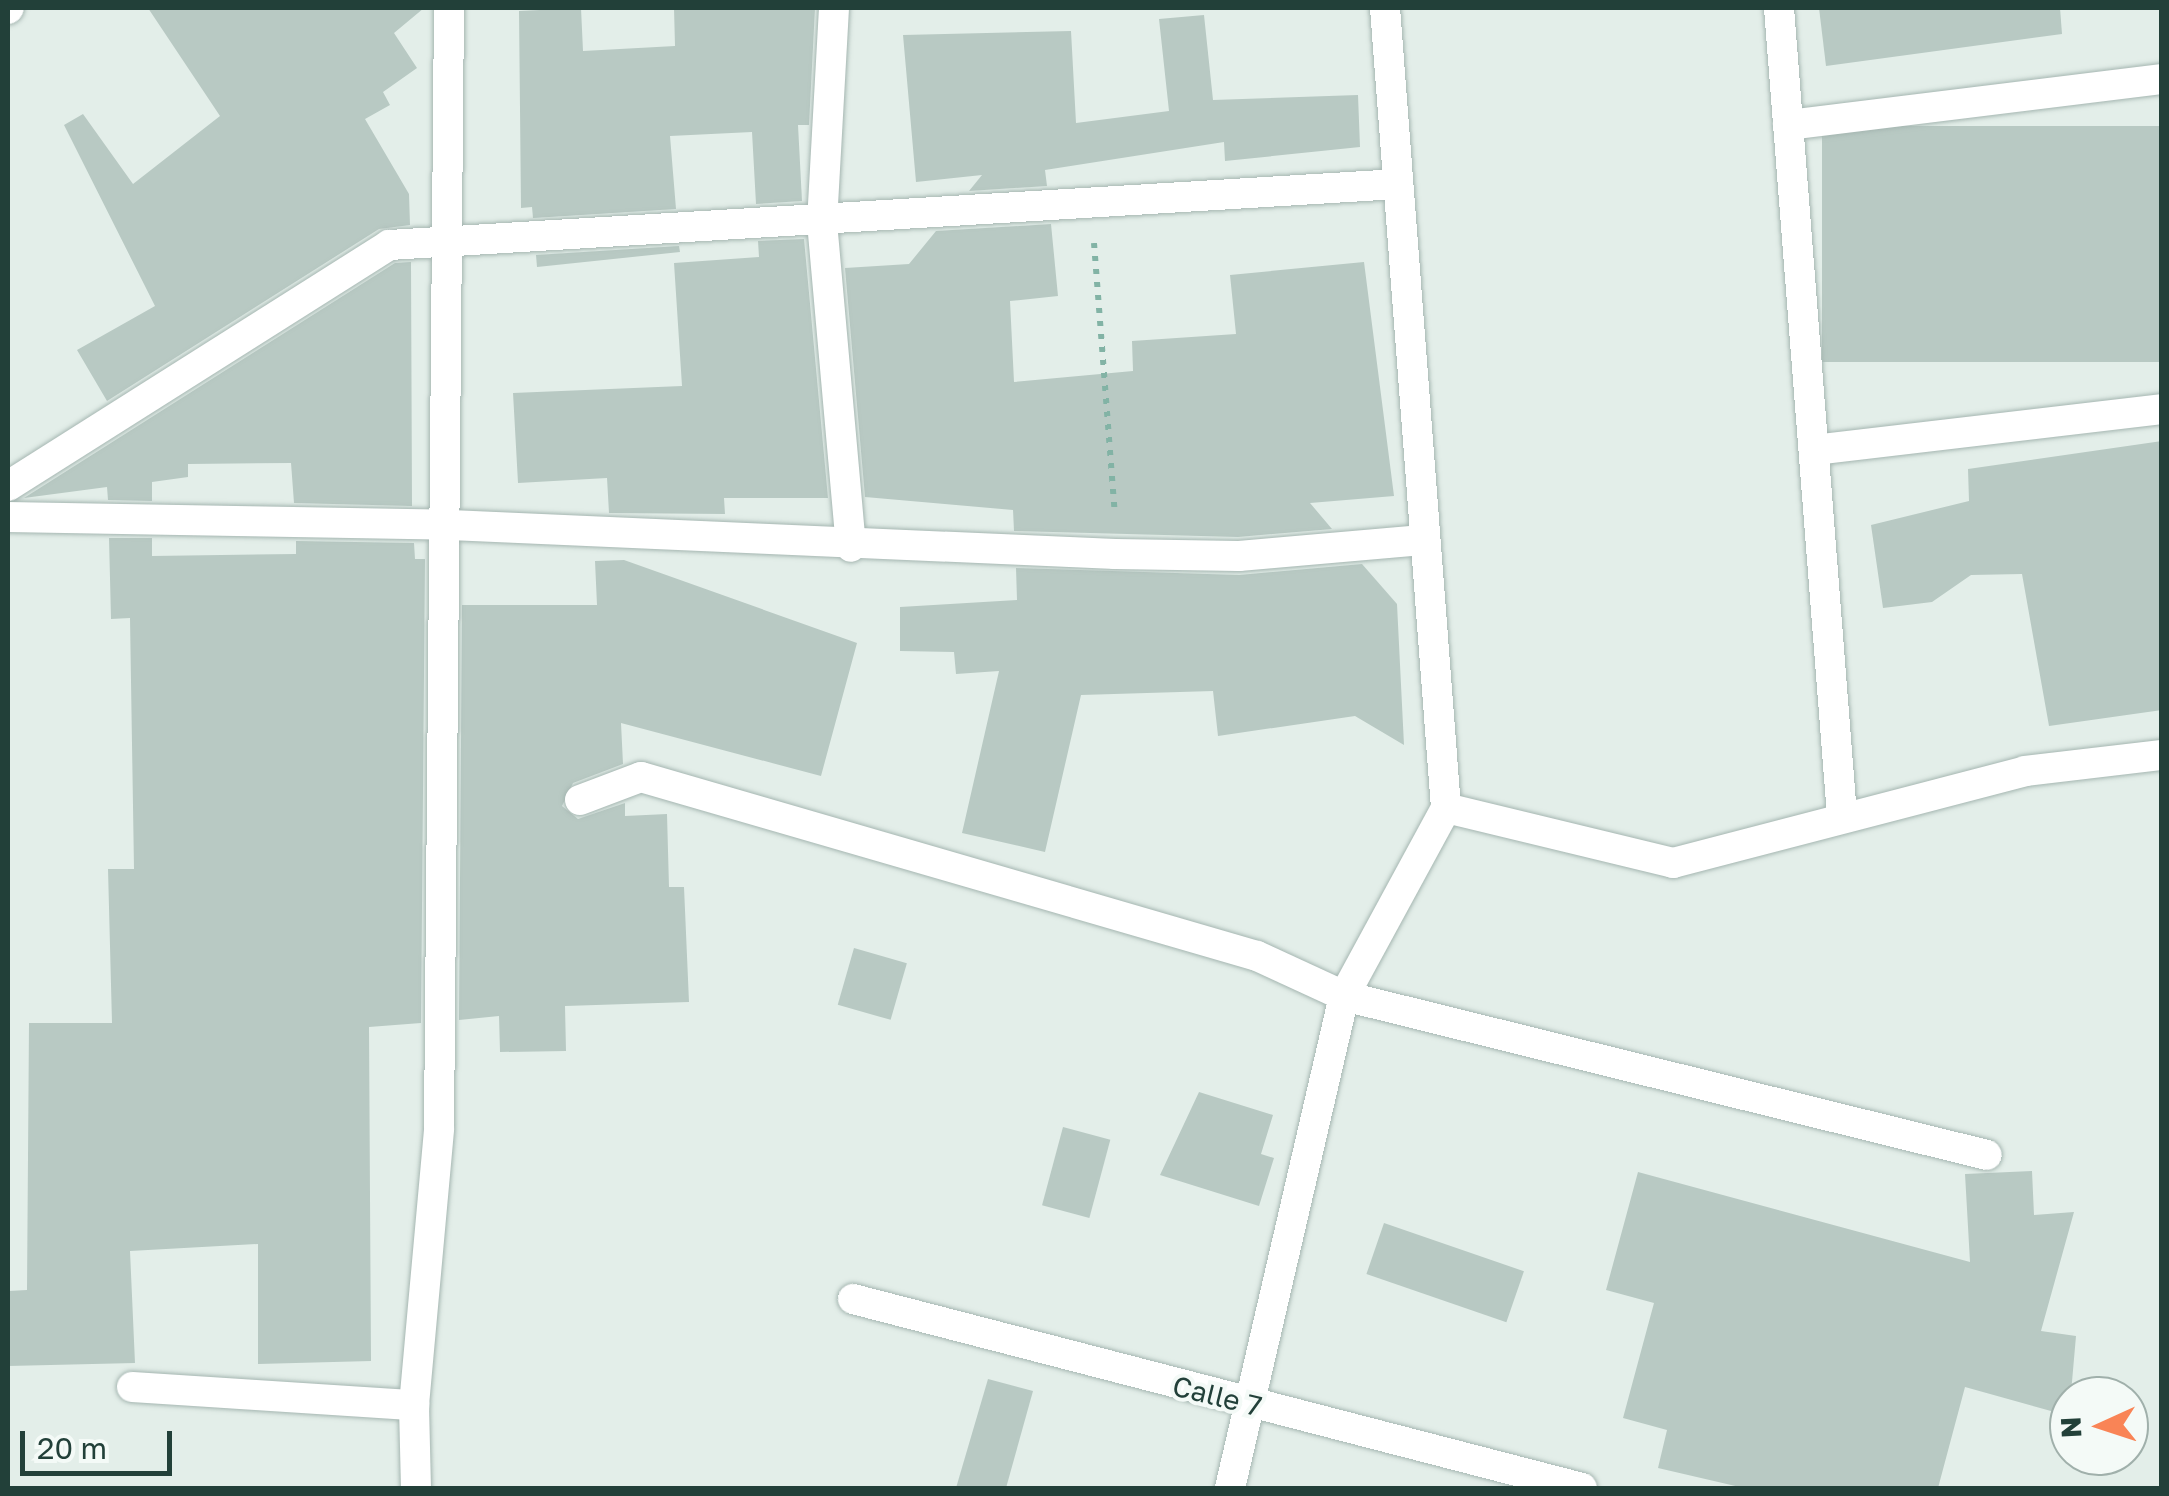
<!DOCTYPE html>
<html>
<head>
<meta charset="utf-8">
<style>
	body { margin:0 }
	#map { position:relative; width:2169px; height:1496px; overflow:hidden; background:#e3eee9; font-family:"Golos Text",sans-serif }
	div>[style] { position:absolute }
	.building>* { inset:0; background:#b8c9c3; transform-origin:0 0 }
	.path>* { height:6px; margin-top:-3px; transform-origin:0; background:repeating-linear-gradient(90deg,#82b3a5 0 5px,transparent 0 13px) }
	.roads { filter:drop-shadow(0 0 2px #a5b6b1) drop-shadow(0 0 2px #a5b6b1) }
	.minor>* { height:30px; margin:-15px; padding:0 15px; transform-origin:15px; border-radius:15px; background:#fff }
	.tertiary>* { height:30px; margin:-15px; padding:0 15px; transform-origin:15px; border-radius:15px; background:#fff }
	span { translate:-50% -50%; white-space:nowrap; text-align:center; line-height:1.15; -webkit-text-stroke:8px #f4faf7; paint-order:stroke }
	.street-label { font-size:28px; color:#224039 }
	.frame { position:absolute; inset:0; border:10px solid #224039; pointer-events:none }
	.north { position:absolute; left:2049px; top:1376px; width:100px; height:100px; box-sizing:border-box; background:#f4faf7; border:2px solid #a0b0ab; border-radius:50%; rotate:267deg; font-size:28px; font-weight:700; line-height:40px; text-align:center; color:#224039 }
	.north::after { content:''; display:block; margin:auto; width:35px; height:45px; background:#f98456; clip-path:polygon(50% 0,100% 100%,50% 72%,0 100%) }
	.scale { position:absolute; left:20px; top:1431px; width:152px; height:45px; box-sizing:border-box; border:5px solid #224039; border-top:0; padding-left:12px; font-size:30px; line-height:35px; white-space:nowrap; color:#224039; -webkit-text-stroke:8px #f4faf7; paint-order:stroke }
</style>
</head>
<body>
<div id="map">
	<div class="building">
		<i style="clip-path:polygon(148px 8px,424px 8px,394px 33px,417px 68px,383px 92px,390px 105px,365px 119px,409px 194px,410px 225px,379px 229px,107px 401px,77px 350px,155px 306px,64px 125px,83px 114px,133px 184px,220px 116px)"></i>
		<i style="clip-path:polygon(581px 8px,583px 51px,675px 46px,674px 8px,815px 8px,809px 125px,798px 125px,802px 201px,756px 204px,752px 132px,670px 136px,676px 209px,533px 218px,532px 207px,521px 208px,519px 11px)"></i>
		<i style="clip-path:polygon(1819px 8px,2060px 8px,2062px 34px,1826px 66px)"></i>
		<i style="clip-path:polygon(1204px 15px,1213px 100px,1358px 95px,1360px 147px,1225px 161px,1224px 142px,1045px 170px,1047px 186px,969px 191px,982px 175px,916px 182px,903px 35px,1071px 31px,1076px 123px,1169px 111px,1159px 19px)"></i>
		<i style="left:2162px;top:126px;width:236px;height:340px;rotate:90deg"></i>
		<i style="clip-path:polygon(1051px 224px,1058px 296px,1010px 301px,1014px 382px,1133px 371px,1132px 341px,1236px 334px,1230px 275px,1364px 262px,1394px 496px,1310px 503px,1332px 529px,1238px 537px,1014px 531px,1013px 510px,865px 497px,845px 268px,909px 264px,936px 231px)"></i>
		<i style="clip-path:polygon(804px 239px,828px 498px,724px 498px,725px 514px,609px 513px,607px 478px,518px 483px,513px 393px,682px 386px,674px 263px,759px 257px,758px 241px)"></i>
		<i style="clip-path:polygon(679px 246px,680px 252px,537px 267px,536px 255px)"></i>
		<i style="clip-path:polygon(411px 262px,412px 506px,294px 503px,291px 463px,188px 464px,188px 477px,152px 482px,152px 501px,108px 500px,107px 487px,24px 498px,395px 263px)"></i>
		<i style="clip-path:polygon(2162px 441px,2162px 710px,2049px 726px,2022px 574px,1971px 575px,1932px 602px,1883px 608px,1871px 525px,1969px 501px,1968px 469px)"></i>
		<i style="clip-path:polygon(109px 538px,152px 538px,152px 556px,296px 554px,296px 541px,414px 543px,415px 559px,425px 559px,421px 1023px,369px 1027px,371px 1361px,258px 1364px,258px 1244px,130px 1251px,135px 1363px,8px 1366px,8px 1291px,27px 1290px,29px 1023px,112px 1023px,108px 869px,134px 869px,130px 618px,111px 619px)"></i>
		<i style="clip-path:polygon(624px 560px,857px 643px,821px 776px,621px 723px,623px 764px,573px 783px,562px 806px,578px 819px,625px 803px,625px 816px,667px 814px,669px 887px,684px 887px,689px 1002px,565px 1006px,566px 1051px,500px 1052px,499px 1016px,459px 1020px,462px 605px,597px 605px,595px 561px)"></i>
		<i style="clip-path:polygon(1362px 564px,1397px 604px,1404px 745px,1355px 716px,1218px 736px,1213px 691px,1081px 695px,1045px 852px,962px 833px,999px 671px,956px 674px,954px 652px,900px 651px,900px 607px,1017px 600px,1016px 568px,1239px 575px)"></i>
		<i style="left:854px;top:948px;width:55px;height:59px;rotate:16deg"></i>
		<i style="clip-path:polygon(1199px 1092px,1273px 1115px,1261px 1154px,1274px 1158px,1259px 1206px,1160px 1175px)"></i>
		<i style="left:1063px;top:1127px;width:49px;height:81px;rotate:15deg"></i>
		<i style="clip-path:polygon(2032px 1171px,2034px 1215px,2074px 1212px,2041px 1331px,2076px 1336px,2069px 1416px,1965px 1387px,1938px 1488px,1744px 1488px,1658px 1468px,1667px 1430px,1623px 1418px,1654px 1303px,1606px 1290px,1638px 1172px,1970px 1262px,1965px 1174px)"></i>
		<i style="left:1384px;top:1223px;width:148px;height:54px;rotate:19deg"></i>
		<i style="clip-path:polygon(988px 1379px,1033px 1391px,1006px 1488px,956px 1488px)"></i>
	</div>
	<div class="path">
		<i style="left:1094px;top:243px;width:272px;rotate:85.6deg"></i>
	</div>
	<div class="roads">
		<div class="minor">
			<i style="left:834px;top:8px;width:214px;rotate:93.2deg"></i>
			<i style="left:822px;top:222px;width:326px;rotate:84.9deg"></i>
			<i style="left:1779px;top:8px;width:809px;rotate:85.54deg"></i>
			<i style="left:1788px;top:125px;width:377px;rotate:-7deg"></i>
			<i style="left:1814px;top:450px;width:350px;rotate:-6.7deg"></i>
			<i style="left:8px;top:486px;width:451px;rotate:-32.3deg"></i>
			<i style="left:389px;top:245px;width:1010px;rotate:-3.46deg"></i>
			<i style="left:8px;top:517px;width:442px;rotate:1deg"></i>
			<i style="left:450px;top:525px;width:666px;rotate:2.5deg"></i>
			<i style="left:1115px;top:554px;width:124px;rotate:0.9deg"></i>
			<i style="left:1239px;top:556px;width:184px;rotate:-5deg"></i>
			<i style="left:580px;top:800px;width:65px;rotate:-20.7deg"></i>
			<i style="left:641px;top:777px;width:641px;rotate:16.2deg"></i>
			<i style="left:1257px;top:956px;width:96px;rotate:24.7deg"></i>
			<i style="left:1344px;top:996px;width:662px;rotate:13.89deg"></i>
			<i style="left:1446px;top:808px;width:234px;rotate:13.6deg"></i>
			<i style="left:1673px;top:863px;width:364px;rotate:-14.6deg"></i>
			<i style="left:2025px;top:771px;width:138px;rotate:-6.7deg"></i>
			<i style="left:853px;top:1299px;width:753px;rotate:14.53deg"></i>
			<i style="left:132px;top:1387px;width:283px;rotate:3.7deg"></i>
			<i style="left:416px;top:1488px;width:83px;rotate:-91.4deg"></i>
			<i style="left:414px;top:1405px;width:278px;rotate:-84.8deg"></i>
			<i style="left:439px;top:1128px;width:1120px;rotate:-89.49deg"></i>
			<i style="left:1230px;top:1488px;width:505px;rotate:-76.95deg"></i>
			<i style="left:1344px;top:996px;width:214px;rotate:-61.5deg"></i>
			<i style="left:1446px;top:808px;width:802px;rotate:-94.36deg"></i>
		</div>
		<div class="tertiary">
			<i style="left:8px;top:9px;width:1px;rotate:-45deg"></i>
		</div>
	</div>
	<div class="street-label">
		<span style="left:1217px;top:1396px;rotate:14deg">Calle 7</span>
	</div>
	<div class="frame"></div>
	<div class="north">N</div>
	<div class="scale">20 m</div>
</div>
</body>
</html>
